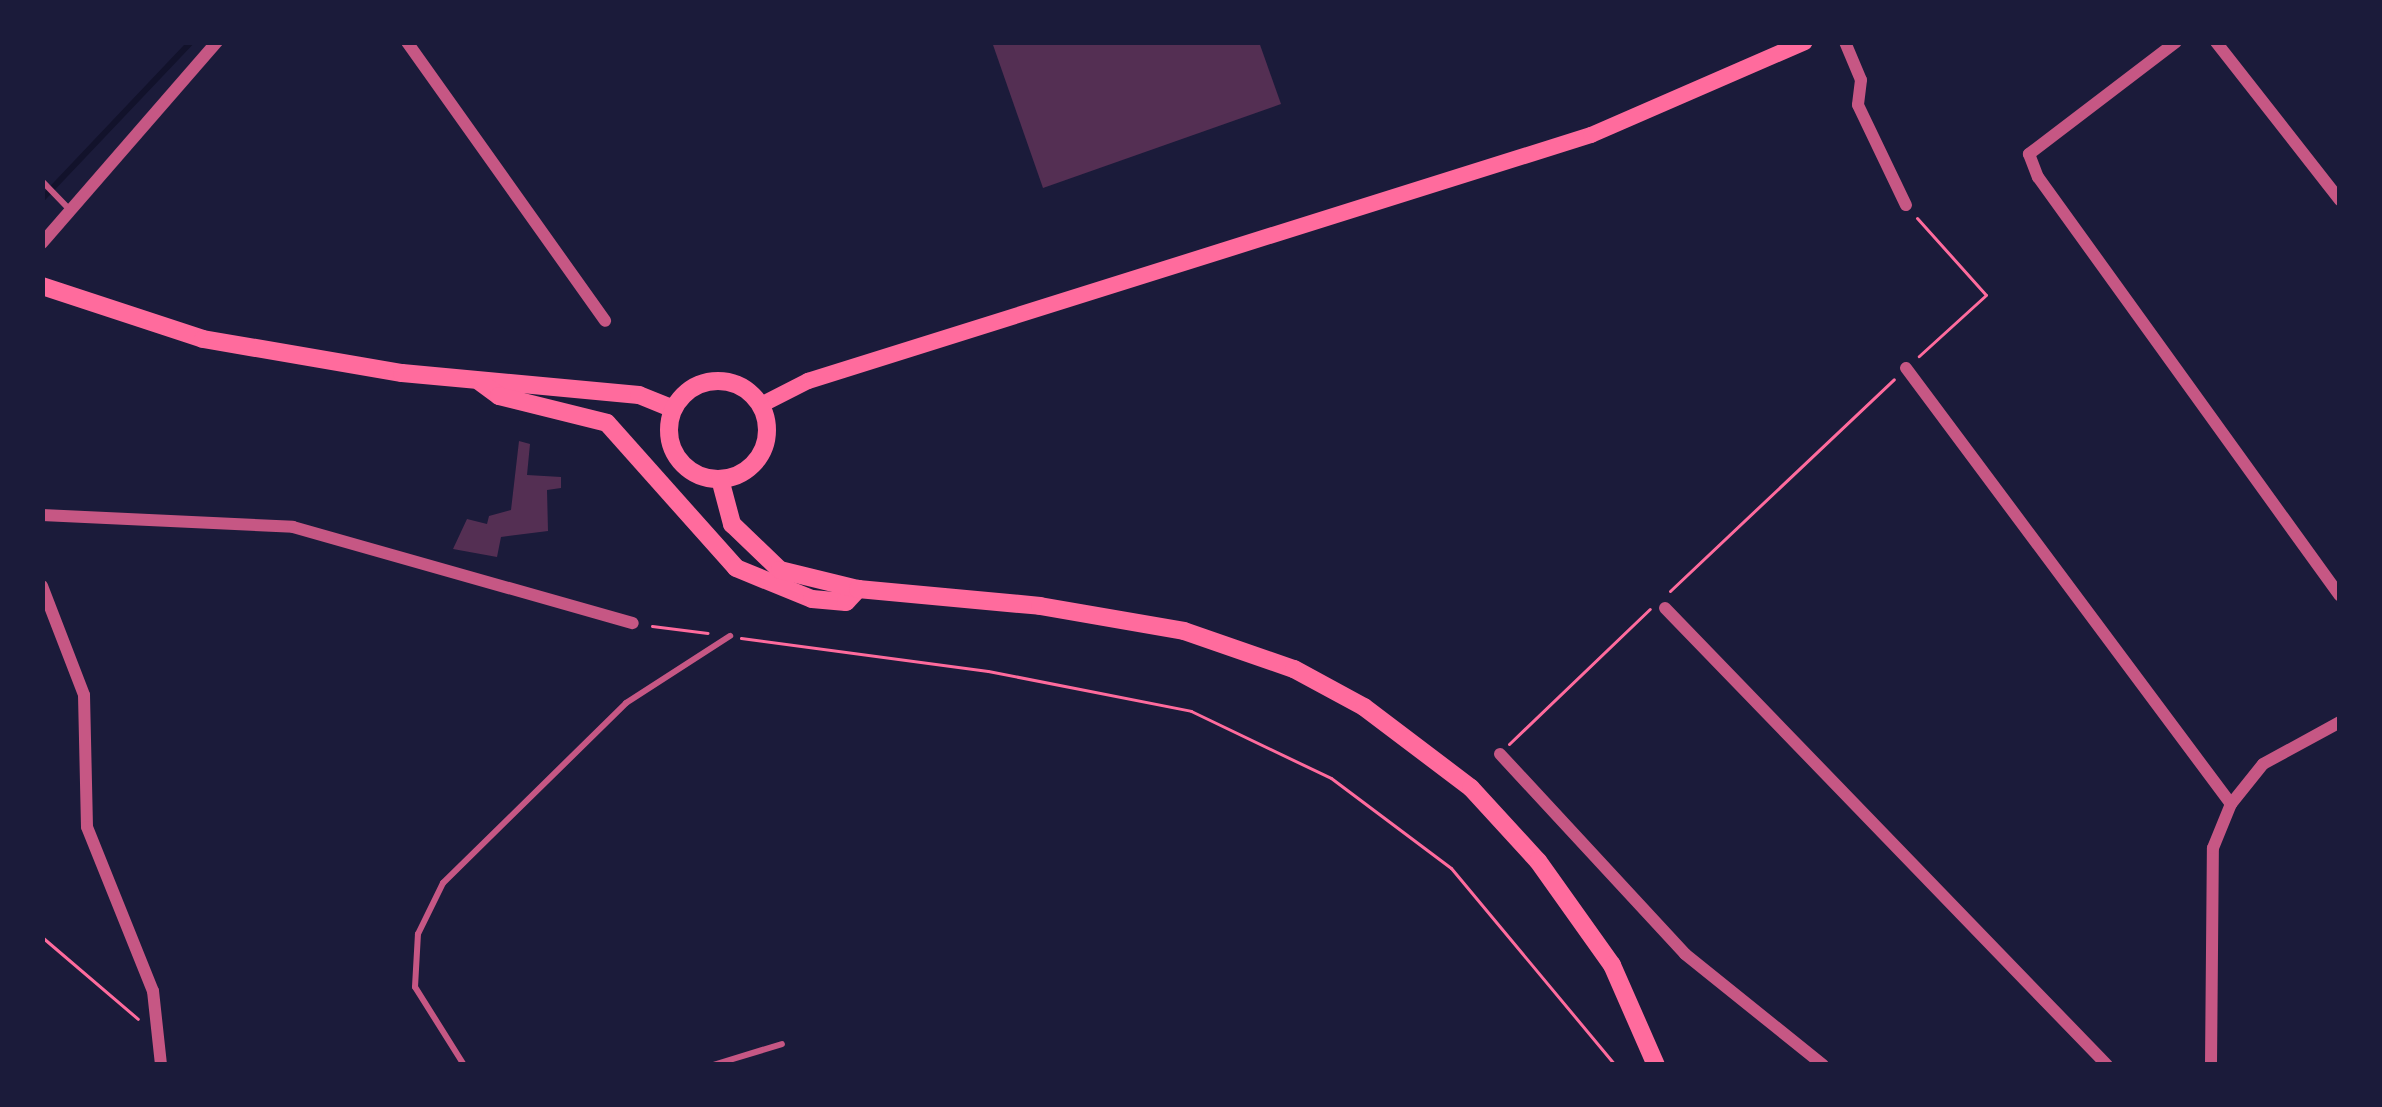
<!DOCTYPE html>
<html>
<head>
<meta charset="utf-8">
<style>
	body { margin:0 }
	#map { position:relative; width:2382px; height:1107px; overflow:hidden; background:#1b1b3a; font-family:Merriweather,serif }
	div>[style] { position:absolute }
	.stream>* { height:6px; margin:-3px; padding:0 3px; transform-origin:3px; border-radius:3px; background:#12122b }
	.building>* { inset:0; background:#542f53 }
	.path>* { height:3px; margin:-1.5px; padding:0 1.5px; transform-origin:1.5px; border-radius:1.5px; background:#ff6b9d }
	.service>* { height:6px; margin:-3px; padding:0 3px; transform-origin:3px; border-radius:3px; background:#c65784 }
	.minor>* { height:12px; margin:-6px; padding:0 6px; transform-origin:6px; border-radius:6px; background:#c65784 }
	.secondary>* { height:16px; margin:-8px; padding:0 8px; transform-origin:8px; border-radius:8px; background:#ff6b9d }
	.primary>* { height:18px; margin:-9px; padding:0 9px; transform-origin:9px; border-radius:9px; background:#ff6b9d }
	.primary>.ring { margin:-9px; padding:0; box-sizing:content-box; background:none; border:18px solid #ff6b9d; border-radius:50% }
	span { translate:-50% -50%; white-space:nowrap; text-align:center; line-height:1.15; -webkit-text-stroke:9px #1b1b3a; paint-order:stroke }
	.frame { position:absolute; inset:0; border:45px solid #1b1b3a; pointer-events:none }
</style>
</head>
<body>
<div id="map">
	<div class="stream">
		<i style="left:42px;top:199px;width:216px;rotate:-46.5deg"></i>
	</div>
	<div class="building">
		<i style="clip-path:polygon(992px 42px,1259px 42px,1281px 104px,1043px 188px)"></i>
		<i style="clip-path:polygon(519px 441px,530px 444px,527px 475px,561px 477px,561px 488px,547px 490px,548px 531px,501px 537px,497px 557px,453px 549px,467px 519px,487px 524px,489px 516px,511px 510px)"></i>
	</div>
	<div class="path">
		<i style="left:1917px;top:218px;width:103px;rotate:48.1deg"></i>
		<i style="left:1986px;top:295px;width:91px;rotate:137.7deg"></i>
		<i style="left:1670px;top:591px;width:308px;rotate:-43.4deg"></i>
		<i style="left:652px;top:626px;width:56px;rotate:7.1deg"></i>
		<i style="left:741px;top:638px;width:249px;rotate:7.6deg"></i>
		<i style="left:988px;top:671px;width:207px;rotate:11.1deg"></i>
		<i style="left:1191px;top:711px;width:155px;rotate:25.6deg"></i>
		<i style="left:1331px;top:778px;width:150px;rotate:36.9deg"></i>
		<i style="left:1451px;top:868px;width:256px;rotate:50.2deg"></i>
		<i style="left:1509px;top:744px;width:195px;rotate:-43.8deg"></i>
		<i style="left:42px;top:937px;width:126px;rotate:40.5deg"></i>
	</div>
	<div class="service">
		<i style="left:42px;top:181px;width:37px;rotate:46deg"></i>
		<i style="left:464px;top:1065px;width:92px;rotate:-122.1deg"></i>
		<i style="left:415px;top:987px;width:53px;rotate:-86.8deg"></i>
		<i style="left:418px;top:934px;width:57px;rotate:-63.9deg"></i>
		<i style="left:443px;top:883px;width:257px;rotate:-44.5deg"></i>
		<i style="left:626px;top:703px;width:124px;rotate:-32.8deg"></i>
		<i style="left:713px;top:1065px;width:72px;rotate:-16.9deg"></i>
	</div>
	<div class="minor">
		<i style="left:407px;top:42px;width:342px;rotate:54.6deg"></i>
		<i style="left:1845px;top:42px;width:41px;rotate:67.2deg"></i>
		<i style="left:1861px;top:80px;width:25px;rotate:97deg"></i>
		<i style="left:1858px;top:105px;width:111px;rotate:64.4deg"></i>
		<i style="left:2176px;top:42px;width:185px;rotate:142.7deg"></i>
		<i style="left:2029px;top:154px;width:25px;rotate:69deg"></i>
		<i style="left:2038px;top:177px;width:516px;rotate:54.22deg"></i>
		<i style="left:2216px;top:42px;width:201px;rotate:51.9deg"></i>
		<i style="left:42px;top:243px;width:267px;rotate:-49deg"></i>
		<i style="left:1906px;top:368px;width:544px;rotate:53.3deg"></i>
		<i style="left:42px;top:515px;width:251px;rotate:2.7deg"></i>
		<i style="left:293px;top:527px;width:353px;rotate:15.8deg"></i>
		<i style="left:42px;top:586px;width:117px;rotate:68.9deg"></i>
		<i style="left:84px;top:695px;width:132px;rotate:88.7deg"></i>
		<i style="left:87px;top:827px;width:177px;rotate:68.1deg"></i>
		<i style="left:153px;top:991px;width:74px;rotate:83.8deg"></i>
		<i style="left:1665px;top:608px;width:636px;rotate:45.96deg"></i>
		<i style="left:1500px;top:754px;width:272px;rotate:47.2deg"></i>
		<i style="left:1685px;top:954px;width:177px;rotate:38.8deg"></i>
		<i style="left:2211px;top:1065px;width:217px;rotate:-89.5deg"></i>
		<i style="left:2213px;top:848px;width:48px;rotate:-67.8deg"></i>
		<i style="left:2231px;top:804px;width:51px;rotate:-51.3deg"></i>
		<i style="left:2263px;top:764px;width:88px;rotate:-28.6deg"></i>
	</div>
	<div class="secondary">
		<i style="left:761px;top:405px;width:53px;rotate:-27.1deg"></i>
		<i style="left:808px;top:381px;width:821px;rotate:-17.44deg"></i>
		<i style="left:1591px;top:135px;width:233px;rotate:-23.5deg"></i>
	</div>
	<div class="primary">
		<i style="left:42px;top:286px;width:169px;rotate:18.2deg"></i>
		<i style="left:203px;top:339px;width:202px;rotate:9.7deg"></i>
		<i style="left:402px;top:373px;width:238px;rotate:5.3deg"></i>
		<i style="left:639px;top:395px;width:37px;rotate:22deg"></i>
		<i class="ring" style="left:669px;top:381px;width:80px;height:80px"></i>
		<i style="left:480px;top:382px;width:24px;rotate:36deg"></i>
		<i style="left:499px;top:396px;width:111px;rotate:14deg"></i>
		<i style="left:607px;top:423px;width:194px;rotate:48.3deg"></i>
		<i style="left:736px;top:568px;width:82px;rotate:22.2deg"></i>
		<i style="left:812px;top:599px;width:34px;rotate:5deg"></i>
		<i style="left:846px;top:602px;width:18px;rotate:-47deg"></i>
		<i style="left:720px;top:479px;width:47px;rotate:75.1deg"></i>
		<i style="left:732px;top:524px;width:66px;rotate:43.8deg"></i>
		<i style="left:780px;top:570px;width:80px;rotate:13.7deg"></i>
		<i style="left:858px;top:589px;width:183px;rotate:5.3deg"></i>
		<i style="left:1040px;top:606px;width:146px;rotate:9.8deg"></i>
		<i style="left:1184px;top:631px;width:116px;rotate:19.1deg"></i>
		<i style="left:1294px;top:669px;width:80px;rotate:28.5deg"></i>
		<i style="left:1364px;top:707px;width:134px;rotate:37.1deg"></i>
		<i style="left:1471px;top:788px;width:99px;rotate:47.5deg"></i>
		<i style="left:1538px;top:861px;width:128px;rotate:54.6deg"></i>
		<i style="left:1612px;top:965px;width:109px;rotate:66.3deg"></i>
	</div>
	<div class="frame"></div>
</div>
</body>
</html>
